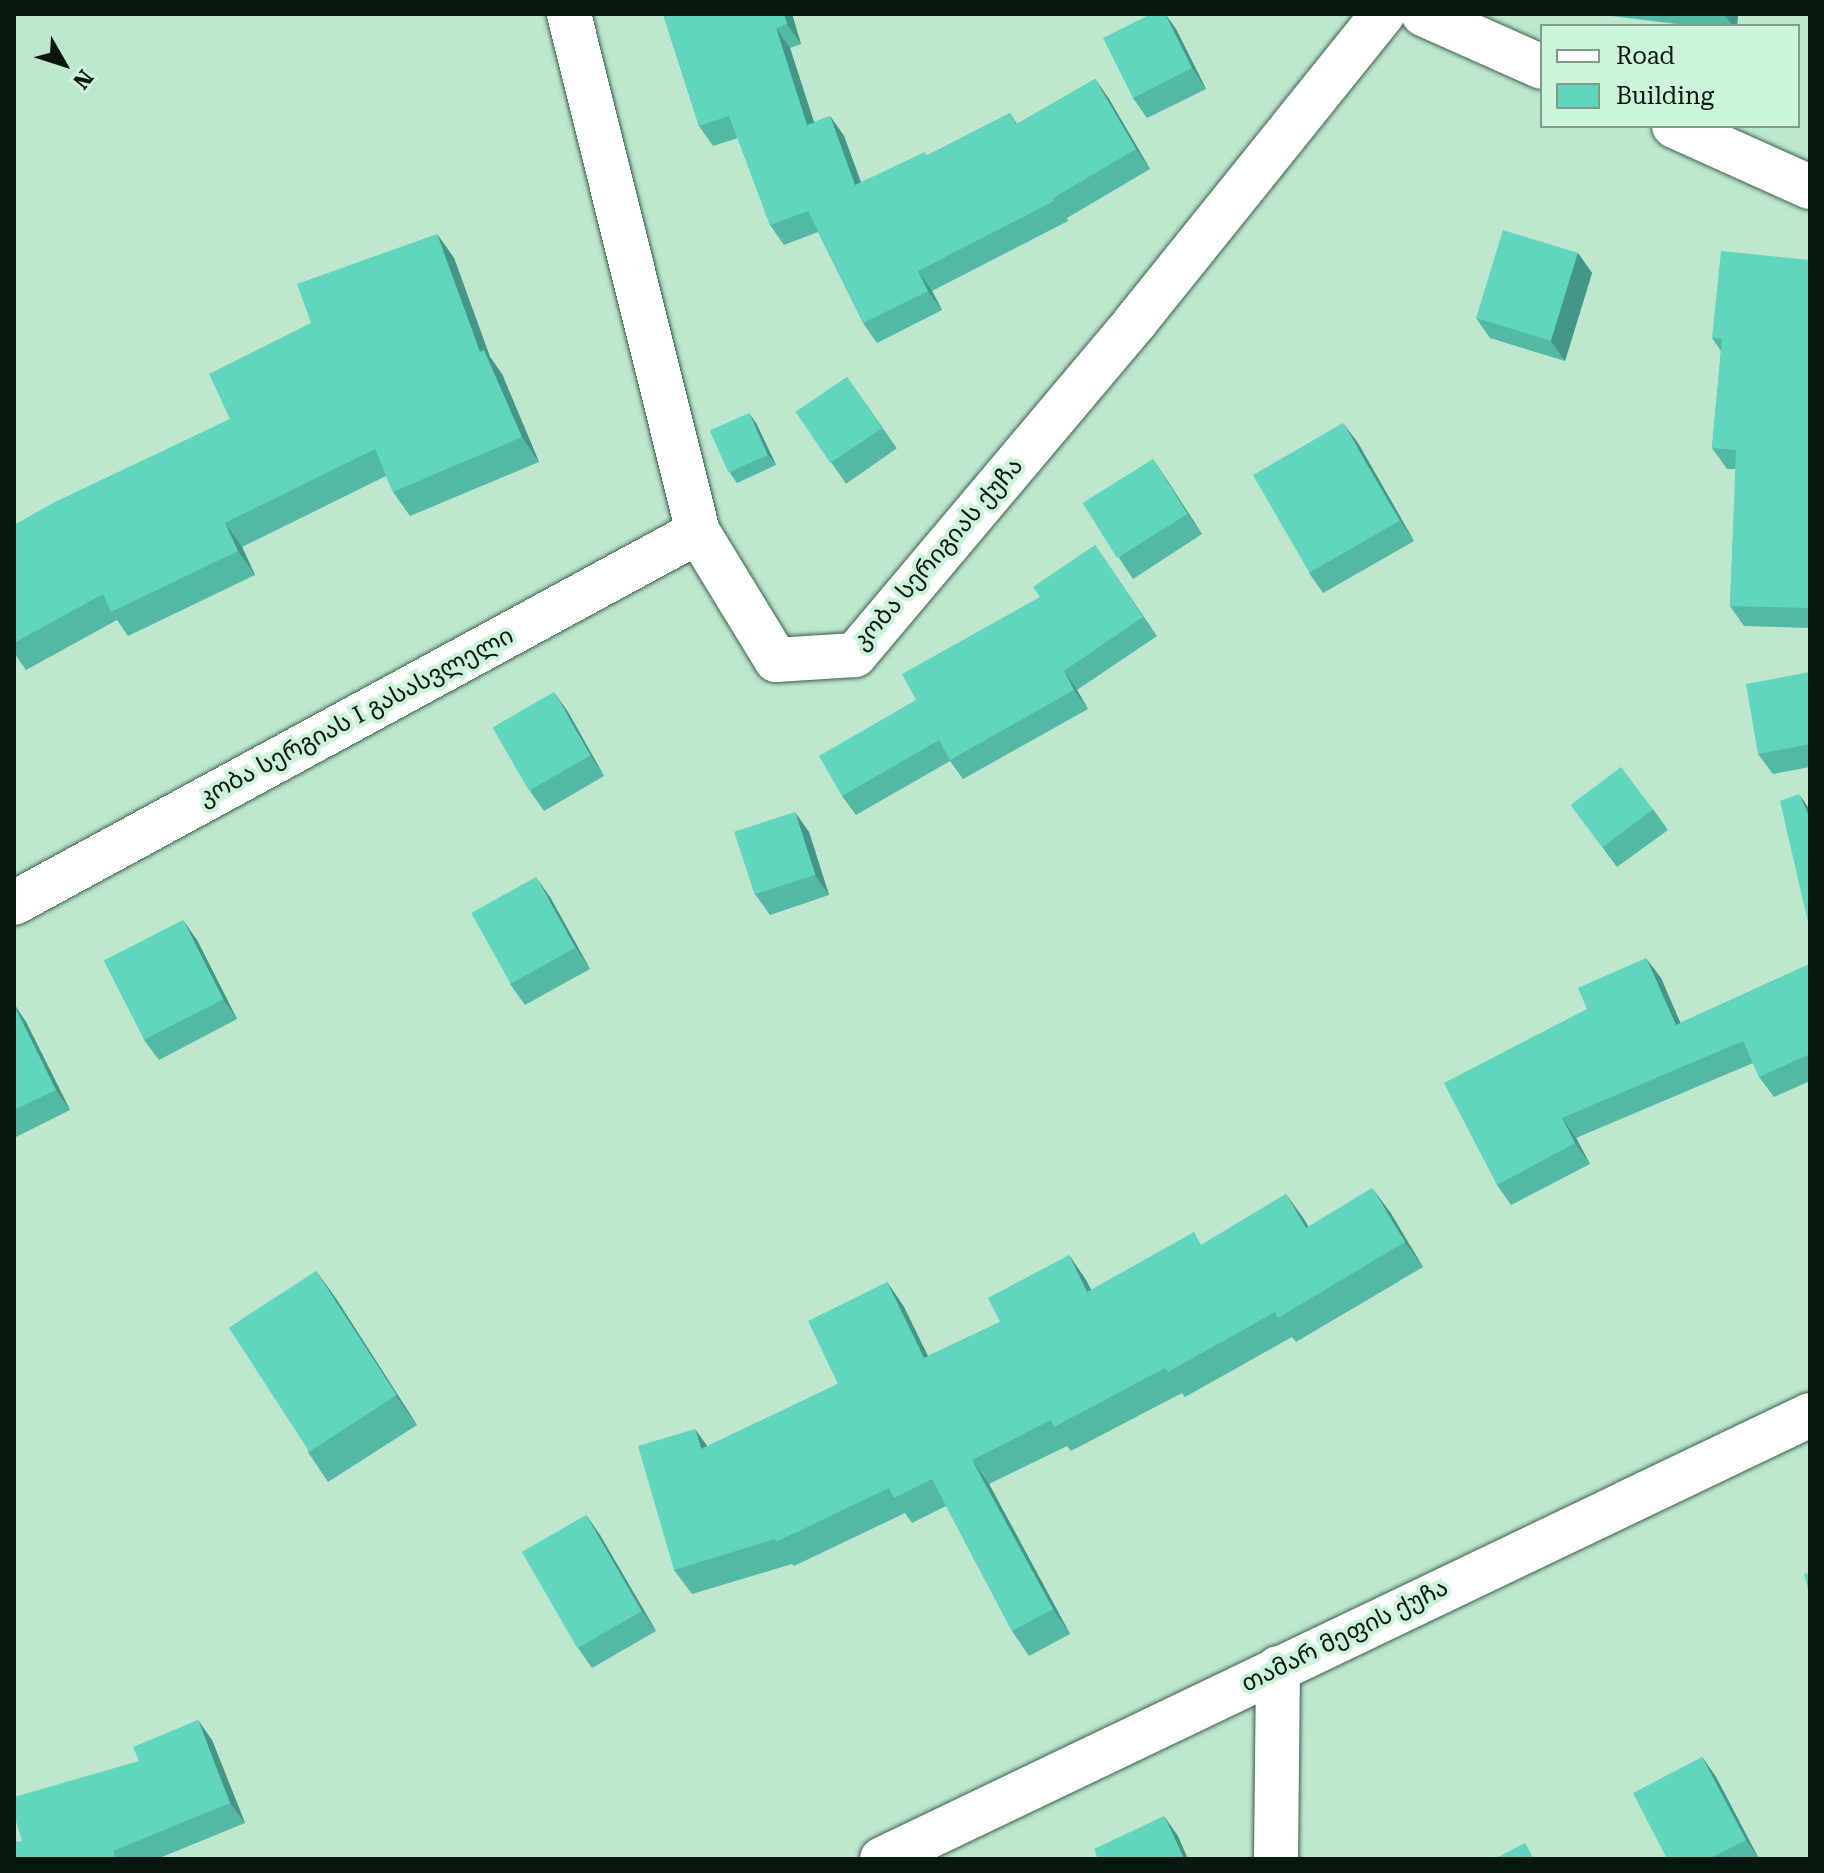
<!DOCTYPE html>
<html>
<head>
<meta charset="utf-8">
<style>
	body { margin:0 }
	#map { position:relative; width:1824px; height:1873px; overflow:hidden; background:#bee7ce; font-family:"Roboto Serif","Noto Sans Georgian",serif }
	div>[style] { position:absolute }
	.roads { filter:drop-shadow(0 0 2px #3a5f4a) drop-shadow(0 0 2px #3a5f4a) }
	.minor>* { height:44px; margin:-22px; padding:0 22px; transform-origin:22px; border-radius:22px; background:#fff }
	.wall>* { inset:0; background:#53b8a4; transform-origin:0 0 }
	.shaded-wall>* { inset:0; background:#449686 }
	.building>* { inset:0; background:#61d6bf; transform-origin:0 0 }
	span { translate:-50% -50%; white-space:nowrap; text-align:center; line-height:1.15; -webkit-text-stroke:8px #cbf4db; paint-order:stroke }
	.street-label { font-size:24px; color:#08170e }
	.frame { position:absolute; inset:0; border:16px solid #08170e; pointer-events:none }
	.legend { position:absolute; left:1540px; top:24px; width:260px; height:104px; box-sizing:border-box; background:#cbf4db; border:2px solid #7d9c89; margin:0; padding:10px 14px; list-style:none; font-size:24px; color:#08170e }
	.legend li { display:flex; align-items:center; gap:16px; height:40px }
	.legend b { width:40px; border:2px solid #7d9c89 }
	.north { position:absolute; left:24px; top:24px; width:80px; height:80px; -webkit-text-stroke:6px #cbf4db; paint-order:stroke; rotate:129deg; font-size:22px; font-weight:700; line-height:32px; text-align:center; color:#08170e }
	.north::after { content:''; display:block; margin:auto; width:28px; height:36px; background:#08170e; clip-path:polygon(50% 0,100% 100%,50% 72%,0 100%) }
</style>
</head>
<body>
<div id="map">
	<div class="roads">
		<div class="minor">
			<i style="left:569px;top:14px;width:534px;rotate:76.02deg"></i>
			<i style="left:698px;top:532px;width:150px;rotate:58.6deg"></i>
			<i style="left:776px;top:660px;width:79px;rotate:-3.6deg"></i>
			<i style="left:855px;top:655px;width:436px;rotate:-49.9deg"></i>
			<i style="left:1136px;top:321px;width:394px;rotate:-51.2deg"></i>
			<i style="left:1423px;top:14px;width:130px;rotate:24deg"></i>
			<i style="left:1674px;top:126px;width:149px;rotate:24.2deg"></i>
			<i style="left:14px;top:903px;width:778px;rotate:-28.48deg"></i>
			<i style="left:882px;top:1859px;width:1029px;rotate:-25.57deg"></i>
			<i style="left:1276px;top:1859px;width:191px;rotate:-89.4deg"></i>
		</div>
	</div>
	<div class="wall">
		<i style="clip-path:polygon(663px 14px,792px 14px,801px 44px,790px 48px,814px 122px,830px 116px,844px 136px,861px 182px,928px 155px,1010px 113px,1017px 124px,1095px 79px,1109px 99px,1150px 169px,1067px 218px,1068px 221px,932px 291px,942px 310px,877px 343px,863px 323px,818px 232px,784px 245px,770px 225px,738px 138px,713px 146px,699px 126px)"></i>
		<i style="clip-path:polygon(1165px 14px,1176px 29px,1206px 89px,1147px 118px,1133px 98px)"></i>
		<i style="clip-path:polygon(1596px 14px,1738px 14px,1737px 26px,1693px 26px)"></i>
		<i style="clip-path:polygon(437px 234px,454px 258px,490px 357px,502px 374px,539px 462px,410px 516px,393px 492px,386px 476px,242px 547px,255px 575px,128px 636px,117px 620px,26px 670px,14px 653px,14px 525px,230px 419px)"></i>
		<i style="clip-path:polygon(1578px 253px,1592px 273px,1565px 361px,1490px 338px,1476px 318px)"></i>
		<i style="clip-path:polygon(1810px 260px,1810px 628px,1744px 626px,1730px 606px,1736px 469px,1727px 469px,1712px 448px,1721px 351px,1712px 338px)"></i>
		<i style="left:847px;top:377px;width:87px;height:62px;rotate:55deg"></i>
		<i style="clip-path:polygon(756px 423px,776px 465px,737px 483px,730px 473px)"></i>
		<i style="clip-path:polygon(1358px 443px,1414px 541px,1323px 593px,1309px 573px)"></i>
		<i style="clip-path:polygon(1153px 459px,1202px 534px,1133px 579px,1119px 558px)"></i>
		<i style="clip-path:polygon(1095px 545px,1157px 636px,1077px 690px,1088px 709px,963px 779px,950px 761px,856px 815px,842px 796px,916px 700px,1040px 597px)"></i>
		<i style="clip-path:polygon(1810px 672px,1810px 767px,1773px 774px,1758px 754px)"></i>
		<i style="clip-path:polygon(568px 712px,604px 776px,544px 811px,530px 791px)"></i>
		<i style="clip-path:polygon(1571px 805px,1653px 809px,1668px 830px,1617px 867px)"></i>
		<i style="clip-path:polygon(809px 832px,829px 895px,770px 915px,755px 894px)"></i>
		<i style="clip-path:polygon(550px 897px,590px 969px,525px 1005px,510px 984px)"></i>
		<i style="clip-path:polygon(197px 940px,237px 1019px,159px 1060px,144px 1040px)"></i>
		<i style="clip-path:polygon(1810px 964px,1810px 1081px,1774px 1097px,1759px 1077px,1753px 1063px,1576px 1138px,1590px 1164px,1511px 1205px,1497px 1185px,1661px 978px,1680px 1023px)"></i>
		<i style="clip-path:polygon(14px 1004px,26px 1022px,70px 1110px,14px 1138px)"></i>
		<i style="clip-path:polygon(1286px 1194px,1308px 1227px,1390px 1212px,1423px 1267px,1296px 1342px,1292px 1337px,1185px 1397px,1182px 1393px,1071px 1451px,1067px 1446px,989px 1484px,1070px 1634px,1029px 1656px,1012px 1631px,946px 1506px,912px 1523px,905px 1513px,794px 1566px,792px 1564px,692px 1594px,674px 1570px,708px 1446px,838px 1384px,887px 1282px,904px 1307px,928px 1356px,1000px 1322px,1069px 1255px,1086px 1280px,1091px 1290px,1203px 1244px)"></i>
		<i style="clip-path:polygon(316px 1271px,337px 1300px,417px 1425px,328px 1482px,308px 1452px)"></i>
		<i style="clip-path:polygon(586px 1515px,600px 1535px,656px 1631px,592px 1668px,578px 1648px)"></i>
		<i style="clip-path:polygon(212px 1740px,245px 1823px,157px 1859px,14px 1859px,22px 1841px)"></i>
		<i style="clip-path:polygon(1702px 1757px,1716px 1777px,1759px 1859px,1667px 1859px)"></i>
	</div>
	<div class="shaded-wall">
		<i style="clip-path:polygon(784px 14px,792px 14px,801px 44px,787px 24px)"></i>
		<i style="clip-path:polygon(1165px 14px,1176px 29px,1206px 89px,1192px 68px)"></i>
		<i style="clip-path:polygon(1724px 14px,1738px 14px,1737px 26px,1733px 26px)"></i>
		<i style="clip-path:polygon(776px 28px,790px 48px,821px 144px,807px 125px)"></i>
		<i style="clip-path:polygon(1095px 79px,1109px 99px,1150px 169px,1136px 149px)"></i>
		<i style="clip-path:polygon(830px 116px,844px 136px,869px 205px,855px 185px)"></i>
		<i style="clip-path:polygon(437px 234px,454px 258px,490px 357px,502px 374px,539px 462px,522px 437px,480px 352px)"></i>
		<i style="clip-path:polygon(1578px 253px,1592px 273px,1565px 361px,1551px 341px)"></i>
		<i style="clip-path:polygon(918px 271px,932px 291px,942px 310px,928px 291px)"></i>
		<i style="clip-path:polygon(749px 413px,756px 423px,776px 465px,768px 455px)"></i>
		<i style="clip-path:polygon(1343px 423px,1358px 443px,1414px 541px,1400px 520px)"></i>
		<i style="clip-path:polygon(1153px 459px,1167px 480px,1202px 534px,1188px 514px)"></i>
		<i style="clip-path:polygon(225px 523px,242px 547px,255px 575px,238px 551px)"></i>
		<i style="clip-path:polygon(1064px 671px,1077px 690px,1088px 709px,1074px 690px)"></i>
		<i style="clip-path:polygon(554px 692px,568px 712px,604px 776px,590px 755px)"></i>
		<i style="clip-path:polygon(1799px 794px,1810px 810px,1810px 819px)"></i>
		<i style="clip-path:polygon(795px 812px,809px 832px,829px 895px,815px 875px)"></i>
		<i style="clip-path:polygon(536px 877px,550px 897px,590px 969px,576px 948px)"></i>
		<i style="clip-path:polygon(183px 920px,197px 940px,237px 1019px,223px 999px)"></i>
		<i style="clip-path:polygon(1646px 958px,1661px 978px,1690px 1045px,1676px 1025px)"></i>
		<i style="clip-path:polygon(14px 1004px,26px 1022px,70px 1110px,56px 1090px)"></i>
		<i style="clip-path:polygon(1562px 1118px,1576px 1138px,1590px 1164px,1575px 1143px)"></i>
		<i style="clip-path:polygon(1372px 1188px,1390px 1212px,1423px 1267px,1405px 1242px)"></i>
		<i style="clip-path:polygon(1286px 1194px,1304px 1219px,1323px 1252px,1306px 1228px)"></i>
		<i style="clip-path:polygon(1069px 1255px,1086px 1280px,1105px 1316px,1087px 1292px)"></i>
		<i style="clip-path:polygon(316px 1271px,337px 1300px,417px 1425px,396px 1396px)"></i>
		<i style="clip-path:polygon(887px 1282px,904px 1307px,941px 1383px,924px 1358px)"></i>
		<i style="clip-path:polygon(695px 1429px,713px 1454px,701px 1449px)"></i>
		<i style="clip-path:polygon(972px 1460px,989px 1484px,1070px 1634px,1053px 1609px)"></i>
		<i style="clip-path:polygon(586px 1515px,600px 1535px,656px 1631px,642px 1611px)"></i>
		<i style="clip-path:polygon(198px 1720px,212px 1740px,245px 1823px,230px 1803px)"></i>
		<i style="clip-path:polygon(1702px 1757px,1716px 1777px,1759px 1859px,1746px 1840px)"></i>
		<i style="clip-path:polygon(1164px 1816px,1178px 1836px,1188px 1859px,1184px 1859px)"></i>
	</div>
	<div class="building">
		<i style="clip-path:polygon(663px 14px,784px 14px,787px 24px,776px 28px,807px 125px,830px 116px,855px 185px,925px 152px,927px 156px,1010px 113px,1016px 125px,1095px 79px,1136px 149px,1053px 198px,1054px 201px,918px 271px,928px 291px,863px 323px,808px 211px,770px 225px,729px 116px,699px 126px)"></i>
		<i style="clip-path:polygon(1151px 14px,1165px 14px,1192px 68px,1133px 98px,1103px 38px)"></i>
		<i style="left:1503px;top:230px;width:78px;height:92px;rotate:17deg"></i>
		<i style="clip-path:polygon(437px 234px,480px 352px,484px 350px,522px 437px,393px 492px,375px 449px,225px 523px,238px 551px,111px 612px,103px 594px,14px 643px,14px 525px,55px 502px,230px 419px,209px 374px,311px 323px,297px 284px)"></i>
		<i style="clip-path:polygon(1721px 251px,1810px 260px,1810px 608px,1730px 606px,1736px 450px,1712px 448px,1722px 339px,1712px 338px)"></i>
		<i style="left:847px;top:377px;width:62px;height:62px;rotate:56deg"></i>
		<i style="left:749px;top:413px;width:46px;height:43px;rotate:66deg"></i>
		<i style="left:1343px;top:423px;width:113px;height:104px;rotate:60deg"></i>
		<i style="left:1153px;top:459px;width:65px;height:83px;rotate:58deg"></i>
		<i style="clip-path:polygon(1095px 545px,1143px 617px,1064px 671px,1074px 690px,950px 760px,939px 740px,842px 796px,819px 756px,916px 700px,902px 674px,1040px 597px,1033px 587px)"></i>
		<i style="clip-path:polygon(1810px 672px,1810px 744px,1758px 754px,1746px 684px)"></i>
		<i style="left:554px;top:692px;width:73px;height:71px;rotate:60deg"></i>
		<i style="left:1621px;top:767px;width:53px;height:63px;rotate:53deg"></i>
		<i style="clip-path:polygon(1799px 794px,1810px 819px,1810px 931px,1780px 801px)"></i>
		<i style="left:795px;top:812px;width:66px;height:64px;rotate:72deg"></i>
		<i style="left:536px;top:877px;width:81px;height:74px;rotate:61deg"></i>
		<i style="left:183px;top:920px;width:89px;height:89px;rotate:63deg"></i>
		<i style="clip-path:polygon(1646px 958px,1676px 1025px,1810px 964px,1810px 1054px,1759px 1077px,1743px 1041px,1562px 1118px,1575px 1143px,1497px 1185px,1444px 1083px,1587px 1009px,1578px 988px)"></i>
		<i style="clip-path:polygon(14px 1006px,56px 1090px,14px 1110px)"></i>
		<i style="clip-path:polygon(1372px 1188px,1405px 1242px,1278px 1318px,1275px 1312px,1168px 1372px,1165px 1368px,1054px 1427px,1051px 1420px,972px 1460px,1053px 1609px,1012px 1631px,932px 1479px,894px 1498px,889px 1488px,776px 1542px,775px 1539px,674px 1570px,638px 1446px,695px 1429px,701px 1449px,838px 1384px,808px 1321px,887px 1282px,924px 1358px,1000px 1322px,988px 1298px,1069px 1255px,1087px 1292px,1194px 1232px,1201px 1245px,1286px 1194px,1306px 1228px)"></i>
		<i style="left:316px;top:1271px;width:148px;height:104px;rotate:57deg"></i>
		<i style="left:586px;top:1515px;width:111px;height:74px;rotate:60deg"></i>
		<i style="clip-path:polygon(1810px 1573px,1810px 1597px,1804px 1574px)"></i>
		<i style="clip-path:polygon(198px 1720px,230px 1803px,113px 1851px,116px 1859px,14px 1859px,14px 1842px,22px 1841px,14px 1815px,14px 1797px,139px 1761px,133px 1747px)"></i>
		<i style="clip-path:polygon(1702px 1757px,1746px 1840px,1709px 1859px,1667px 1859px,1633px 1793px)"></i>
		<i style="clip-path:polygon(1164px 1816px,1184px 1859px,1098px 1859px,1094px 1849px)"></i>
		<i style="clip-path:polygon(1525px 1843px,1534px 1859px,1494px 1859px)"></i>
	</div>
	<div class="street-label">
		<span style="left:938px;top:554px;rotate:-49deg">კობა სერიგიას ქუჩა</span>
		<span style="left:356px;top:717px;rotate:-28deg">კობა სერგიას I გასასვლელი</span>
		<span style="left:1345px;top:1636px;rotate:-26deg">თამარ მეფის ქუჩა</span>
	</div>
	<div class="frame"></div>
	<ul class="legend">
	<li><b style="height:10px;background:#fff"></b>Road</li>
	<li><b style="height:22px;background:#61d6bf"></b>Building</li>
	</ul>
	<div class="north">N</div>
</div>
</body>
</html>
